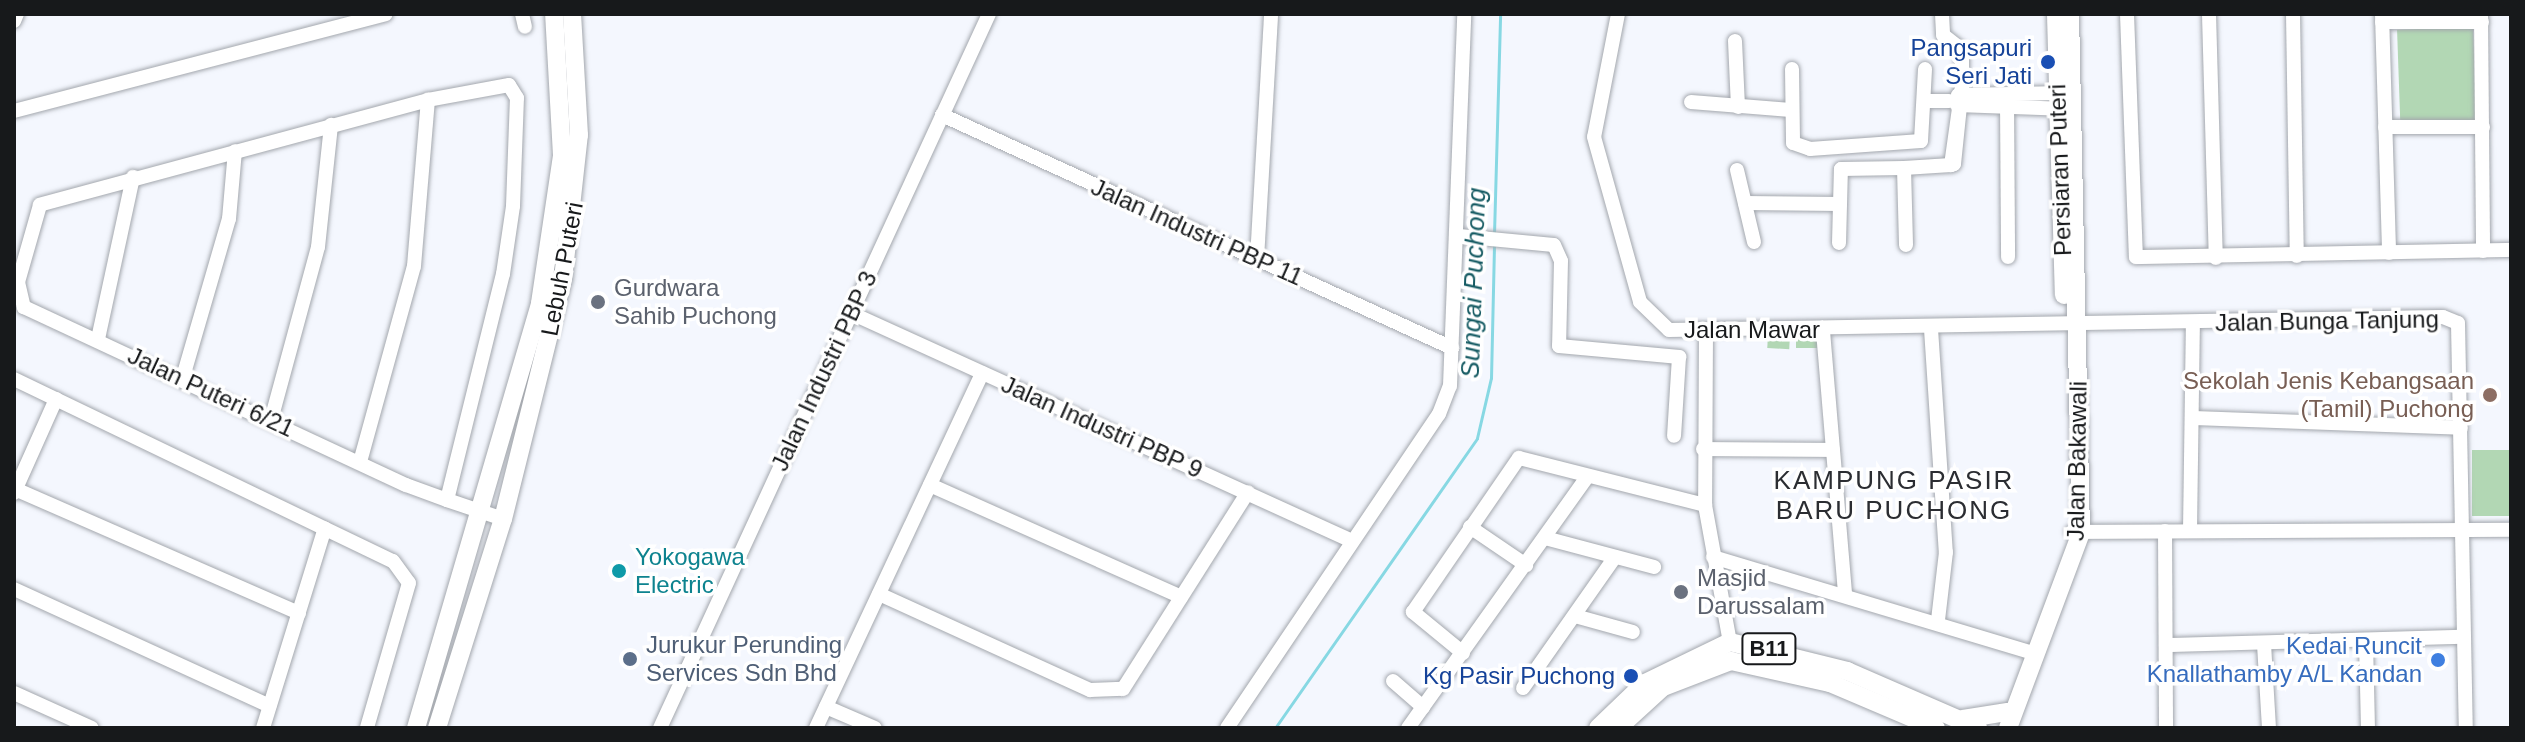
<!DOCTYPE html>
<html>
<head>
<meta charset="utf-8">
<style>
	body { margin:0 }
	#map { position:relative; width:2525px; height:742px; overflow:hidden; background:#f4f7fe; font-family:Helvetica,sans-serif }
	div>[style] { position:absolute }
	.green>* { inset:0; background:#b2d7b4; transform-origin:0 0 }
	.stream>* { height:3px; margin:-1.5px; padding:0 1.5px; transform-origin:1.5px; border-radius:1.5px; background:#87d8e3 }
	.roads { filter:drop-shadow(0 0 2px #a3a7ad) drop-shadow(0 0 2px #a3a7ad) }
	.minor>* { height:14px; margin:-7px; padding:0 7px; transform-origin:7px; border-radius:7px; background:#fff }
	.major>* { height:18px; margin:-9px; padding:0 9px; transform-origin:9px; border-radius:9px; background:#fff }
	.dots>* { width:22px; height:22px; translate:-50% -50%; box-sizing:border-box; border:4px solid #fff; border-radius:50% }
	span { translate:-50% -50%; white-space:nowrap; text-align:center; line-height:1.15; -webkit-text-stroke:7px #fff; paint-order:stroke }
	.shield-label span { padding:2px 6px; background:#fff; border:2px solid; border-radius:6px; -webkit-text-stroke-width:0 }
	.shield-label { font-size:22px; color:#17191b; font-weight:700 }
	.transit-label { font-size:24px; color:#164399 }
	.right { translate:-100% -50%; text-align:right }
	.street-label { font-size:24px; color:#17191b }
	.worship-label { font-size:24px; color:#5b616d }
	.left { translate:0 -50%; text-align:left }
	.education-label { font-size:24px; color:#785e54 }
	.culture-label { font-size:24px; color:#0d838f }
	.service-label { font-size:24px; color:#4e5e75 }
	.shop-label { font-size:24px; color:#366cbe }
	.water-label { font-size:26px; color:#165b63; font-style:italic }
	.neighbourhood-label { font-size:26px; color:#2b2d32; letter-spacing:2px }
	.frame { position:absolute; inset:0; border:16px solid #17191b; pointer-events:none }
</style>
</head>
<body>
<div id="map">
	<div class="green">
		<i style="left:2473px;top:27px;width:93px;height:76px;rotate:88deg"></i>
		<i style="left:1768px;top:334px;width:22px;height:14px;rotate:3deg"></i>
		<i style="left:1796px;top:335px;width:21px;height:13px"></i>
		<i style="left:2511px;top:450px;width:66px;height:39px;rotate:90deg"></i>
	</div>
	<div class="stream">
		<i style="left:1494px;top:234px;width:220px;rotate:-88.4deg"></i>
		<i style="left:1275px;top:728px;width:353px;rotate:-55.1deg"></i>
		<i style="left:1477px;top:438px;width:62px;rotate:-76.9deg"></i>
		<i style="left:1491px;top:378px;width:132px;rotate:-88.7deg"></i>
	</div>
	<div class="roads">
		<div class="minor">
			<i style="left:522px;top:14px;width:13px;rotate:77deg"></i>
			<i style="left:1618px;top:14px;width:125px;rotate:101deg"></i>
			<i style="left:1594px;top:137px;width:171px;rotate:74.4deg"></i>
			<i style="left:1640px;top:302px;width:40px;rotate:44deg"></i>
			<i style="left:1669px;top:330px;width:774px;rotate:-0.96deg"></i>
			<i style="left:2443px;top:317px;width:16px;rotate:22deg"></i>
			<i style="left:2458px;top:323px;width:405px;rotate:88.9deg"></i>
			<i style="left:1942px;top:14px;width:21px;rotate:87deg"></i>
			<i style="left:1943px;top:35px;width:24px;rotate:38deg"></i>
			<i style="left:1962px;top:50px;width:37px;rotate:90deg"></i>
			<i style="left:2127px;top:14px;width:243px;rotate:87.9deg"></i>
			<i style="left:2136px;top:257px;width:375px;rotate:-1.1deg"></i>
			<i style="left:2209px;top:14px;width:244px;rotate:88.4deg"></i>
			<i style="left:2293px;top:14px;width:242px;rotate:89.1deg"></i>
			<i style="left:2382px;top:14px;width:239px;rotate:88.3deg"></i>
			<i style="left:2481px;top:14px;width:237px;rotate:89.5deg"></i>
			<i style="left:14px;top:21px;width:8px;rotate:-67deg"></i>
			<i style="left:2382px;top:22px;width:100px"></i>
			<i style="left:1735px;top:41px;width:66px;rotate:87.4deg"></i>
			<i style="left:1792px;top:69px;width:74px;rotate:89.2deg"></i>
			<i style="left:1793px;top:143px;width:18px;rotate:19deg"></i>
			<i style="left:1810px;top:149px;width:111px;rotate:-4.1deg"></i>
			<i style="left:1921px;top:141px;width:72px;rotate:-86.8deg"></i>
			<i style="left:1958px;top:95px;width:107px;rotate:-1.1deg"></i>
			<i style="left:1927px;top:101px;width:22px"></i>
			<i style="left:1691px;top:102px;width:100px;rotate:4.6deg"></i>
			<i style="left:2007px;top:102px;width:155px;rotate:89.6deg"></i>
			<i style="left:1957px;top:105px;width:111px;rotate:2.1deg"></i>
			<i style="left:14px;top:111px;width:384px;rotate:-14.6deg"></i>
			<i style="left:942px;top:115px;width:561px;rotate:24.55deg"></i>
			<i style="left:2385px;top:127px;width:98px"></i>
			<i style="left:1904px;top:168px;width:77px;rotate:88.5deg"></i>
			<i style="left:1737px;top:170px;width:74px;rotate:76.7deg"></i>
			<i style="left:1745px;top:203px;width:95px;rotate:0.6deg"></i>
			<i style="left:1459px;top:236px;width:95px;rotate:5.4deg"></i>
			<i style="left:1554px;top:245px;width:17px;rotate:66deg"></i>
			<i style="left:1561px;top:261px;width:85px;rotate:91.3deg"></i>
			<i style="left:1559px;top:346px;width:121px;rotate:5.2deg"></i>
			<i style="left:1679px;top:357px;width:79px;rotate:93.6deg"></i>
			<i style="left:1839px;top:243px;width:74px;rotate:-88.5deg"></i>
			<i style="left:1841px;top:169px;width:63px;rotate:-0.9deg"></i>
			<i style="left:1904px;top:168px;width:47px;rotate:-3.7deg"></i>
			<i style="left:1951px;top:165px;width:3px;rotate:-18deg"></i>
			<i style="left:1954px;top:164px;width:77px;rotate:-84.1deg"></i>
			<i style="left:1962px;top:87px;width:79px;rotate:98deg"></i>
			<i style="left:1257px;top:259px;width:245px;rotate:-86.7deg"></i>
			<i style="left:851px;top:313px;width:550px;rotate:24.47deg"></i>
			<i style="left:1931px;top:329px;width:224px;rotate:86.2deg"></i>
			<i style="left:1946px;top:552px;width:68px;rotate:96.7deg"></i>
			<i style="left:1823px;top:331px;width:262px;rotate:85.2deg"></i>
			<i style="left:1706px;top:332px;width:173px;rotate:90.3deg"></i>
			<i style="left:1705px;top:505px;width:139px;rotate:79.7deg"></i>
			<i style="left:98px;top:339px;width:166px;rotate:-77.8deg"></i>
			<i style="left:183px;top:377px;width:165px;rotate:-73.8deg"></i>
			<i style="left:229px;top:219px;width:68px;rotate:-85deg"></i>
			<i style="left:14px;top:379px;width:420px;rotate:25.7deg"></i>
			<i style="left:393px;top:561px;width:27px;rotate:54deg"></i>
			<i style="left:409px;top:583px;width:151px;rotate:106.2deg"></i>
			<i style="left:2194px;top:418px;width:267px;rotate:2.1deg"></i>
			<i style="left:271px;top:420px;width:179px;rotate:-74.8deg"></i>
			<i style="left:318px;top:247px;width:123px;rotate:-83.9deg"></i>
			<i style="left:1703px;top:449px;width:130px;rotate:0.4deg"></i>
			<i style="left:360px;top:462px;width:203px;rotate:-74.6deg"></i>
			<i style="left:414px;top:266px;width:167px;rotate:-85.2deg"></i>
			<i style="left:930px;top:485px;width:275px;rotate:24deg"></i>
			<i style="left:15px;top:489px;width:310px;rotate:23.6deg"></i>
			<i style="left:14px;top:493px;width:103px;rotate:-65.9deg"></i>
			<i style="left:447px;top:500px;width:233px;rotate:-76.1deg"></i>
			<i style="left:503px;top:274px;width:69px;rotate:-81.6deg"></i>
			<i style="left:513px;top:206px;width:108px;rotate:-87.9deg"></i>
			<i style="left:517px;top:98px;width:15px;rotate:-122deg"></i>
			<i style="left:509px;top:85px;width:82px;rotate:169.5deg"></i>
			<i style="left:428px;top:100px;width:402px;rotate:164.9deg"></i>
			<i style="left:40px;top:205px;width:80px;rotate:105.9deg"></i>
			<i style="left:18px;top:282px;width:26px;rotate:77deg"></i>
			<i style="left:24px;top:307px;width:421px;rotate:25deg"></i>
			<i style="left:406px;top:485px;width:44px;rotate:20.1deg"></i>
			<i style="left:447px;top:500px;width:59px;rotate:18.7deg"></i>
			<i style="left:1470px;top:527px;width:68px;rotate:34.2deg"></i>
			<i style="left:2165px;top:531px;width:197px;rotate:89.7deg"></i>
			<i style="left:2190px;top:531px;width:207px;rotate:-89.2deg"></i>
			<i style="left:2072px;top:532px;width:439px;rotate:-0.3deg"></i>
			<i style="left:1545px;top:538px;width:113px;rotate:14.9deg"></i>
			<i style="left:1713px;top:557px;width:338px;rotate:16.7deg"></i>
			<i style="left:14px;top:589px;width:281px;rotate:24.6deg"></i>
			<i style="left:879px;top:594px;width:232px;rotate:24.5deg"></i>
			<i style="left:1090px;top:690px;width:33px;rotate:-2deg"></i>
			<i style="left:1123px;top:689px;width:233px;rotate:-57.6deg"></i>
			<i style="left:1575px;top:616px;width:60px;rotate:15.4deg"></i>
			<i style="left:2366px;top:641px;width:87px;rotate:88.7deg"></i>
			<i style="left:2264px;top:644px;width:84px;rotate:86.6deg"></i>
			<i style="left:2169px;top:645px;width:295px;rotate:-1.6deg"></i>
			<i style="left:1463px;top:653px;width:65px;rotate:-140.6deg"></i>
			<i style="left:1413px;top:612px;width:187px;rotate:-55.5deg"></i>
			<i style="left:1519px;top:458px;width:192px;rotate:14.2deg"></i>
			<i style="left:1393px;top:681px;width:40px;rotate:41deg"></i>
			<i style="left:1523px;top:688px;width:160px;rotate:-54.9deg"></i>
			<i style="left:14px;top:693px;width:85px;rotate:24.2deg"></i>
			<i style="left:826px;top:707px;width:53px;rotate:23.2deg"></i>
			<i style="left:263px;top:728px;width:209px;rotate:-72.8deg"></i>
			<i style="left:660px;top:728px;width:786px;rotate:-65.26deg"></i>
			<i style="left:816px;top:728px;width:392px;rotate:-64.9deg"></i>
			<i style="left:1227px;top:728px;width:379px;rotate:-56deg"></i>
			<i style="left:1439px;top:414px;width:30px;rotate:-69deg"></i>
			<i style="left:1450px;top:386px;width:372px;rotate:-87.8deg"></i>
			<i style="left:1408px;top:728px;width:307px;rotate:-54.5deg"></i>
		</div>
		<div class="major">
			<i style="left:2056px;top:14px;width:281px;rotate:88.4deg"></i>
			<i style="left:1963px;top:719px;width:45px;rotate:-9deg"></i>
			<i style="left:416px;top:728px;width:443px;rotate:-73.7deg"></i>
			<i style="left:540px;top:303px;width:150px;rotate:-81.5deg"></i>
			<i style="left:562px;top:155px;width:141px;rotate:-93.2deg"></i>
			<i style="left:437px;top:728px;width:219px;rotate:-72.5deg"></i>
			<i style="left:503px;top:519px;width:247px;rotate:-76deg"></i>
			<i style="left:563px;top:279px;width:145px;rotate:-83.7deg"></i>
			<i style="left:579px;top:135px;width:121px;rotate:-93.3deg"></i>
			<i style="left:1598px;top:728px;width:65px;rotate:-43.8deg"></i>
			<i style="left:1645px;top:683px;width:94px;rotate:-25.8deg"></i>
			<i style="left:1730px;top:642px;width:121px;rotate:13.9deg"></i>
			<i style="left:1847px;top:671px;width:143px;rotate:23.5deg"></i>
			<i style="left:1618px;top:728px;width:61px;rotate:-42.3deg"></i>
			<i style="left:1663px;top:687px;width:73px;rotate:-20.9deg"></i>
			<i style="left:1731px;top:661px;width:101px;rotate:12.5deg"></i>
			<i style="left:1830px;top:683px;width:115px;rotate:23deg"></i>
			<i style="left:2008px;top:728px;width:208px;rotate:-69.5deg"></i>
			<i style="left:2081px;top:533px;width:519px;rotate:-91.21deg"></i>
		</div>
	</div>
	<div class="dots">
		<i style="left:2048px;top:62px;background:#1a4fb4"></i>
		<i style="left:598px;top:302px;background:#6b7280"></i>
		<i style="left:2490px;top:395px;background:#8d6e63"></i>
		<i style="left:619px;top:571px;background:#0f9aa8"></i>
		<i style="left:1681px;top:592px;background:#6b7280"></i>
		<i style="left:630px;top:659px;background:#5c6f8a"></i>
		<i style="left:2438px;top:660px;background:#3f7fe0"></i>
		<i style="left:1631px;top:676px;background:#1a4fb4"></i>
	</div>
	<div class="shield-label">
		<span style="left:1769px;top:649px">B11</span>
	</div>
	<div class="transit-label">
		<span class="right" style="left:2032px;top:62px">Pangsapuri<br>Seri Jati</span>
		<span class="right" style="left:1615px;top:676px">Kg Pasir Puchong</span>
	</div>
	<div class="street-label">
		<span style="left:2060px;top:170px;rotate:-92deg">Persiaran Puteri</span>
		<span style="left:1197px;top:232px;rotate:24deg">Jalan Industri PBP 11</span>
		<span style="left:562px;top:269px;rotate:-79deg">Lebuh Puteri</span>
		<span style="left:2327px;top:321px;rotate:-1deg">Jalan Bunga Tanjung</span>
		<span style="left:1752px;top:330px">Jalan Mawar</span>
		<span style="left:824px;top:371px;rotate:-65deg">Jalan Industri PBP 3</span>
		<span style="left:211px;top:392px;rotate:25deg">Jalan Puteri 6/21</span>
		<span style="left:1102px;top:427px;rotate:24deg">Jalan Industri PBP 9</span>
		<span style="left:2077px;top:461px;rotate:-89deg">Jalan Bakawali</span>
	</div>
	<div class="worship-label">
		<span class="left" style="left:614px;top:302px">Gurdwara<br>Sahib Puchong</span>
		<span class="left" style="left:1697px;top:592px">Masjid<br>Darussalam</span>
	</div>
	<div class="education-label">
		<span class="right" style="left:2474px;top:395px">Sekolah Jenis Kebangsaan<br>(Tamil) Puchong</span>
	</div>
	<div class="culture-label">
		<span class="left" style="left:635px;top:571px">Yokogawa<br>Electric</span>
	</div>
	<div class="service-label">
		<span class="left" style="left:646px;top:659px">Jurukur Perunding<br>Services Sdn Bhd</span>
	</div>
	<div class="shop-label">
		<span class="right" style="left:2422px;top:660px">Kedai Runcit<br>Knallathamby A/L Kandan</span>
	</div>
	<div class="water-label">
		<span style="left:1474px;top:283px;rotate:-88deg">Sungai Puchong</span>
	</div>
	<div class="neighbourhood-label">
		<span style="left:1894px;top:496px">KAMPUNG PASIR<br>BARU PUCHONG</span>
	</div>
	<div class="frame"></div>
</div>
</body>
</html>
